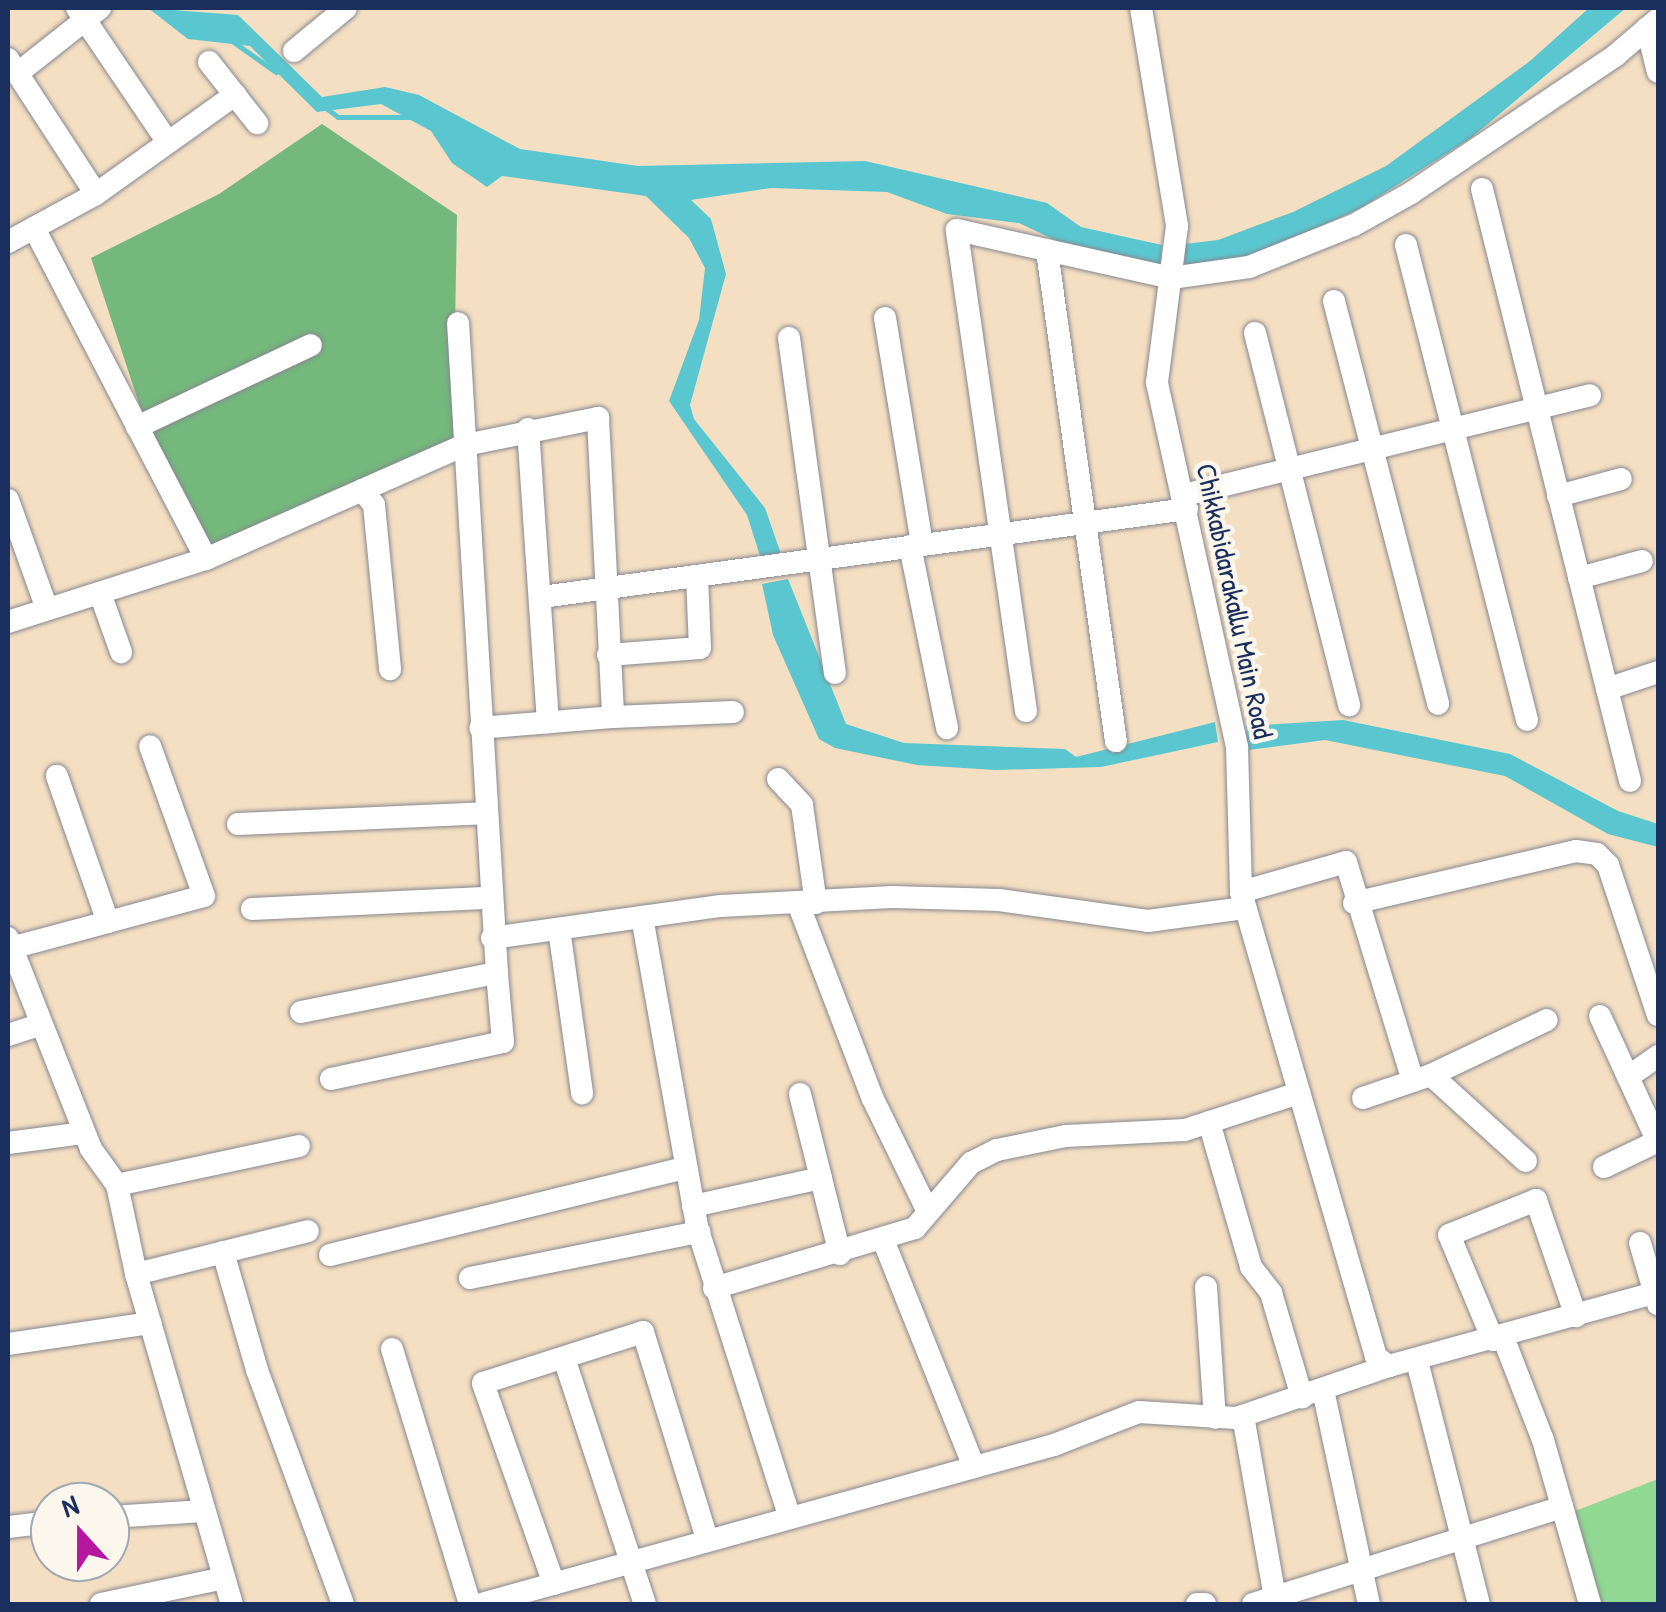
<!DOCTYPE html>
<html>
<head>
<meta charset="utf-8">
<style>
	body { margin:0 }
	#map { position:relative; width:1666px; height:1612px; overflow:hidden; background:#f4dfc2; font-family:"Patrick Hand",sans-serif }
	div>[style] { position:absolute }
	.green>* { inset:0; background:#91d892 }
	.forest>* { inset:0; background:#74b87c }
	.water>* { inset:0; background:#5ac7d0 }
	.stream>* { height:5px; margin:-2.5px; padding:0 2.5px; transform-origin:2.5px; border-radius:2.5px; background:#5ac7d0 }
	.roads { filter:drop-shadow(0 0 2px #888790) drop-shadow(0 0 2px #888790) }
	.minor>* { height:22px; margin:-11px; padding:0 11px; transform-origin:11px; border-radius:11px; background:#fff }
	span { translate:-50% -50%; white-space:nowrap; text-align:center; line-height:1.15; -webkit-text-stroke:9px #fbf7ec; paint-order:stroke }
	.street-label { font-size:28px; color:#1b2f5e }
	.frame { position:absolute; inset:0; border:10px solid #1b2f5e; pointer-events:none }
	.north { position:absolute; left:30px; top:1482px; width:100px; height:100px; box-sizing:border-box; background:#fbf7ec; border:2px solid #a1a7b3; border-radius:50%; rotate:339deg; font-size:28px; font-weight:700; line-height:40px; text-align:center; color:#1b2f5e }
	.north::after { content:''; display:block; margin:auto; width:35px; height:45px; background:#b5179e; clip-path:polygon(50% 0,100% 100%,50% 72%,0 100%) }
</style>
</head>
<body>
<div id="map">
	<div class="green">
		<i style="clip-path:polygon(1658px 1479px,1658px 1604px,1602px 1604px,1575px 1511px)"></i>
	</div>
	<div class="forest">
		<i style="clip-path:polygon(322px 124px,457px 215px,453px 443px,212px 545px,151px 440px,91px 258px,219px 194px)"></i>
	</div>
	<div class="water">
		<i style="clip-path:polygon(148px 8px,238px 15px,322px 97px,385px 87px,419px 95px,520px 149px,638px 166px,865px 161px,1047px 203px,1081px 227px,1162px 245px,1160px 266px,1061px 243px,1019px 223px,947px 214px,887px 192px,771px 188px,691px 200px,711px 219px,726px 274px,690px 405px,694px 419px,765px 508px,781px 554px,760px 556px,747px 515px,669px 401px,699px 320px,705px 268px,689px 238px,646px 196px,502px 176px,487px 187px,452px 163px,431px 131px,381px 104px,317px 112px,250px 46px,188px 39px)"></i>
		<i style="clip-path:polygon(1589px 8px,1626px 8px,1471px 138px,1361px 208px,1250px 258px,1184px 268px,1185px 244px,1218px 240px,1293px 212px,1386px 166px,1530px 61px)"></i>
		<i style="clip-path:polygon(788px 579px,846px 724px,904px 743px,1065px 749px,1076px 757px,1215px 722px,1218px 742px,1101px 767px,995px 770px,917px 765px,835px 748px,819px 739px,773px 635px,762px 584px)"></i>
		<i style="clip-path:polygon(1343px 720px,1510px 754px,1618px 811px,1658px 824px,1658px 847px,1608px 834px,1505px 776px,1325px 740px,1248px 750px,1246px 726px)"></i>
	</div>
	<div class="stream">
		<i style="left:232px;top:41px;width:54px;rotate:35.2deg"></i>
		<i style="left:326px;top:108px;width:15px;rotate:37deg"></i>
		<i style="left:338px;top:117px;width:74px"></i>
	</div>
	<div class="roads">
		<div class="minor">
			<i style="left:77px;top:8px;width:161px;rotate:55.9deg"></i>
			<i style="left:1141px;top:8px;width:221px;rotate:80.6deg"></i>
			<i style="left:1177px;top:226px;width:158px;rotate:97.3deg"></i>
			<i style="left:1157px;top:383px;width:373px;rotate:77.6deg"></i>
			<i style="left:1237px;top:747px;width:145px;rotate:88.4deg"></i>
			<i style="left:1241px;top:892px;width:484px;rotate:73.8deg"></i>
			<i style="left:1376px;top:1357px;width:16px;rotate:35deg"></i>
			<i style="left:1647px;top:28px;width:45px;rotate:76deg"></i>
			<i style="left:294px;top:51px;width:67px;rotate:-39.6deg"></i>
			<i style="left:8px;top:59px;width:161px;rotate:56.9deg"></i>
			<i style="left:209px;top:62px;width:78px;rotate:51.8deg"></i>
			<i style="left:18px;top:73px;width:105px;rotate:-38.4deg"></i>
			<i style="left:1482px;top:189px;width:610px;rotate:75.96deg"></i>
			<i style="left:35px;top:230px;width:371px;rotate:62.5deg"></i>
			<i style="left:8px;top:242px;width:100px;rotate:-28.6deg"></i>
			<i style="left:96px;top:194px;width:171px;rotate:-35.5deg"></i>
			<i style="left:1406px;top:245px;width:490px;rotate:75.7deg"></i>
			<i style="left:1047px;top:251px;width:495px;rotate:82deg"></i>
			<i style="left:1334px;top:301px;width:416px;rotate:75.5deg"></i>
			<i style="left:885px;top:318px;width:230px;rotate:80.7deg"></i>
			<i style="left:1255px;top:333px;width:384px;rotate:75.8deg"></i>
			<i style="left:789px;top:338px;width:338px;rotate:82.2deg"></i>
			<i style="left:137px;top:427px;width:192px;rotate:-25.2deg"></i>
			<i style="left:528px;top:429px;width:294px;rotate:86.1deg"></i>
			<i style="left:362px;top:490px;width:19px;rotate:51deg"></i>
			<i style="left:374px;top:505px;width:165px;rotate:84.4deg"></i>
			<i style="left:1184px;top:495px;width:418px;rotate:-13.8deg"></i>
			<i style="left:1558px;top:496px;width:65px;rotate:-15.1deg"></i>
			<i style="left:8px;top:500px;width:116px;rotate:70.3deg"></i>
			<i style="left:910px;top:546px;width:186px;rotate:78.5deg"></i>
			<i style="left:1579px;top:578px;width:65px;rotate:-15.1deg"></i>
			<i style="left:100px;top:593px;width:63px;rotate:70.4deg"></i>
			<i style="left:542px;top:597px;width:651px;rotate:-7.77deg"></i>
			<i style="left:8px;top:622px;width:208px;rotate:-17.7deg"></i>
			<i style="left:206px;top:559px;width:283px;rotate:-23.8deg"></i>
			<i style="left:465px;top:445px;width:136px;rotate:-11.5deg"></i>
			<i style="left:598px;top:418px;width:299px;rotate:87.1deg"></i>
			<i style="left:613px;top:717px;width:133px;rotate:175.3deg"></i>
			<i style="left:608px;top:655px;width:92px;rotate:-4.4deg"></i>
			<i style="left:700px;top:648px;width:72px;rotate:-92.4deg"></i>
			<i style="left:1607px;top:689px;width:54px;rotate:-18.4deg"></i>
			<i style="left:1026px;top:711px;width:486px;rotate:-98.2deg"></i>
			<i style="left:957px;top:230px;width:219px;rotate:12.6deg"></i>
			<i style="left:1171px;top:278px;width:79px;rotate:-8deg"></i>
			<i style="left:1249px;top:267px;width:113px;rotate:-21.8deg"></i>
			<i style="left:1354px;top:225px;width:65px;rotate:-29.3deg"></i>
			<i style="left:1411px;top:193px;width:247px;rotate:-33.9deg"></i>
			<i style="left:1616px;top:55px;width:55px;rotate:-40.6deg"></i>
			<i style="left:613px;top:717px;width:120px;rotate:-2.4deg"></i>
			<i style="left:778px;top:779px;width:35px;rotate:47deg"></i>
			<i style="left:802px;top:805px;width:99px;rotate:81.9deg"></i>
			<i style="left:238px;top:824px;width:247px;rotate:-2.5deg"></i>
			<i style="left:1241px;top:892px;width:109px;rotate:-15.9deg"></i>
			<i style="left:1346px;top:862px;width:229px;rotate:73deg"></i>
			<i style="left:798px;top:903px;width:208px;rotate:69.1deg"></i>
			<i style="left:872px;top:1097px;width:128px;rotate:64deg"></i>
			<i style="left:1354px;top:903px;width:228px;rotate:-13.2deg"></i>
			<i style="left:1576px;top:851px;width:21px;rotate:8deg"></i>
			<i style="left:1597px;top:854px;width:16px;rotate:45deg"></i>
			<i style="left:1608px;top:865px;width:158px;rotate:71.6deg"></i>
			<i style="left:252px;top:909px;width:237px;rotate:-2.7deg"></i>
			<i style="left:642px;top:917px;width:315px;rotate:79.9deg"></i>
			<i style="left:697px;top:1227px;width:303px;rotate:72.3deg"></i>
			<i style="left:108px;top:922px;width:99px;rotate:-15.2deg"></i>
			<i style="left:204px;top:896px;width:159px;rotate:-109.8deg"></i>
			<i style="left:559px;top:929px;width:166px;rotate:82deg"></i>
			<i style="left:8px;top:938px;width:227px;rotate:68.5deg"></i>
			<i style="left:91px;top:1149px;width:44px;rotate:54.2deg"></i>
			<i style="left:117px;top:1185px;width:91px;rotate:77.9deg"></i>
			<i style="left:136px;top:1274px;width:344px;rotate:73.8deg"></i>
			<i style="left:492px;top:938px;width:231px;rotate:-8deg"></i>
			<i style="left:721px;top:906px;width:171px;rotate:-3deg"></i>
			<i style="left:892px;top:897px;width:107px;rotate:1.6deg"></i>
			<i style="left:999px;top:900px;width:150px;rotate:8deg"></i>
			<i style="left:1148px;top:921px;width:97px;rotate:-7.7deg"></i>
			<i style="left:11px;top:948px;width:100px;rotate:-15deg"></i>
			<i style="left:108px;top:922px;width:155px;rotate:-109.3deg"></i>
			<i style="left:301px;top:1012px;width:200px;rotate:-11.3deg"></i>
			<i style="left:497px;top:973px;width:651px;rotate:-93.43deg"></i>
			<i style="left:1600px;top:1016px;width:139px;rotate:65.3deg"></i>
			<i style="left:8px;top:1035px;width:35px;rotate:-18deg"></i>
			<i style="left:1431px;top:1075px;width:128px;rotate:42.2deg"></i>
			<i style="left:1628px;top:1077px;width:37px;rotate:-35deg"></i>
			<i style="left:331px;top:1079px;width:176px;rotate:-12.1deg"></i>
			<i style="left:503px;top:1042px;width:69px;rotate:-95deg"></i>
			<i style="left:800px;top:1094px;width:165px;rotate:76deg"></i>
			<i style="left:1363px;top:1098px;width:72px;rotate:-18.7deg"></i>
			<i style="left:1431px;top:1075px;width:128px;rotate:-25.4deg"></i>
			<i style="left:1209px;top:1122px;width:151px;rotate:73.8deg"></i>
			<i style="left:1251px;top:1267px;width:33px;rotate:52deg"></i>
			<i style="left:1271px;top:1293px;width:109px;rotate:73.4deg"></i>
			<i style="left:8px;top:1143px;width:77px;rotate:-7.5deg"></i>
			<i style="left:1604px;top:1167px;width:60px;rotate:-25.7deg"></i>
			<i style="left:117px;top:1185px;width:186px;rotate:-12.1deg"></i>
			<i style="left:693px;top:1206px;width:131px;rotate:-12.3deg"></i>
			<i style="left:884px;top:1242px;width:242px;rotate:68.2deg"></i>
			<i style="left:1640px;top:1243px;width:64px;rotate:73.6deg"></i>
			<i style="left:223px;top:1252px;width:123px;rotate:73.9deg"></i>
			<i style="left:257px;top:1370px;width:249px;rotate:69.8deg"></i>
			<i style="left:330px;top:1255px;width:366px;rotate:-13.8deg"></i>
			<i style="left:136px;top:1274px;width:177px;rotate:-14deg"></i>
			<i style="left:470px;top:1278px;width:234px;rotate:-11.4deg"></i>
			<i style="left:1206px;top:1287px;width:131px;rotate:86.1deg"></i>
			<i style="left:714px;top:1288px;width:210px;rotate:-16.6deg"></i>
			<i style="left:915px;top:1228px;width:86px;rotate:-49.3deg"></i>
			<i style="left:971px;top:1163px;width:29px;rotate:-27deg"></i>
			<i style="left:997px;top:1150px;width:70px;rotate:-11.5deg"></i>
			<i style="left:1066px;top:1136px;width:119px;rotate:-2.9deg"></i>
			<i style="left:1185px;top:1130px;width:120px;rotate:-18deg"></i>
			<i style="left:1503px;top:1337px;width:110px;rotate:68.8deg"></i>
			<i style="left:1543px;top:1440px;width:171px;rotate:74deg"></i>
			<i style="left:1493px;top:1340px;width:114px;rotate:-112.7deg"></i>
			<i style="left:1449px;top:1235px;width:94px;rotate:-21.9deg"></i>
			<i style="left:1536px;top:1200px;width:123px;rotate:71deg"></i>
			<i style="left:8px;top:1344px;width:144px;rotate:-8.4deg"></i>
			<i style="left:392px;top:1349px;width:267px;rotate:73deg"></i>
			<i style="left:564px;top:1358px;width:259px;rotate:71.8deg"></i>
			<i style="left:1417px;top:1361px;width:251px;rotate:75.7deg"></i>
			<i style="left:1323px;top:1390px;width:219px;rotate:77.9deg"></i>
			<i style="left:1243px;top:1416px;width:191px;rotate:80deg"></i>
			<i style="left:110px;top:1517px;width:94px;rotate:-3.7deg"></i>
			<i style="left:8px;top:1527px;width:42px;rotate:-6.8deg"></i>
			<i style="left:554px;top:1584px;width:213px;rotate:-109.5deg"></i>
			<i style="left:483px;top:1383px;width:168px;rotate:-17.7deg"></i>
			<i style="left:643px;top:1332px;width:217px;rotate:72.8deg"></i>
			<i style="left:101px;top:1604px;width:126px;rotate:-11.9deg"></i>
			<i style="left:481px;top:1604px;width:595px;rotate:-15.51deg"></i>
			<i style="left:1054px;top:1445px;width:91px;rotate:-21.2deg"></i>
			<i style="left:1139px;top:1412px;width:97px;rotate:3.5deg"></i>
			<i style="left:1236px;top:1418px;width:162px;rotate:-18.8deg"></i>
			<i style="left:1389px;top:1366px;width:279px;rotate:-15.4deg"></i>
			<i style="left:1197px;top:1604px;width:8px"></i>
			<i style="left:1253px;top:1604px;width:324px;rotate:-17.4deg"></i>
		</div>
	</div>
	<div class="street-label">
		<span style="left:1235px;top:601px;rotate:78deg">Chikkabidarakallu Main Road</span>
	</div>
	<div class="frame"></div>
	<div class="north">N</div>
</div>
</body>
</html>
